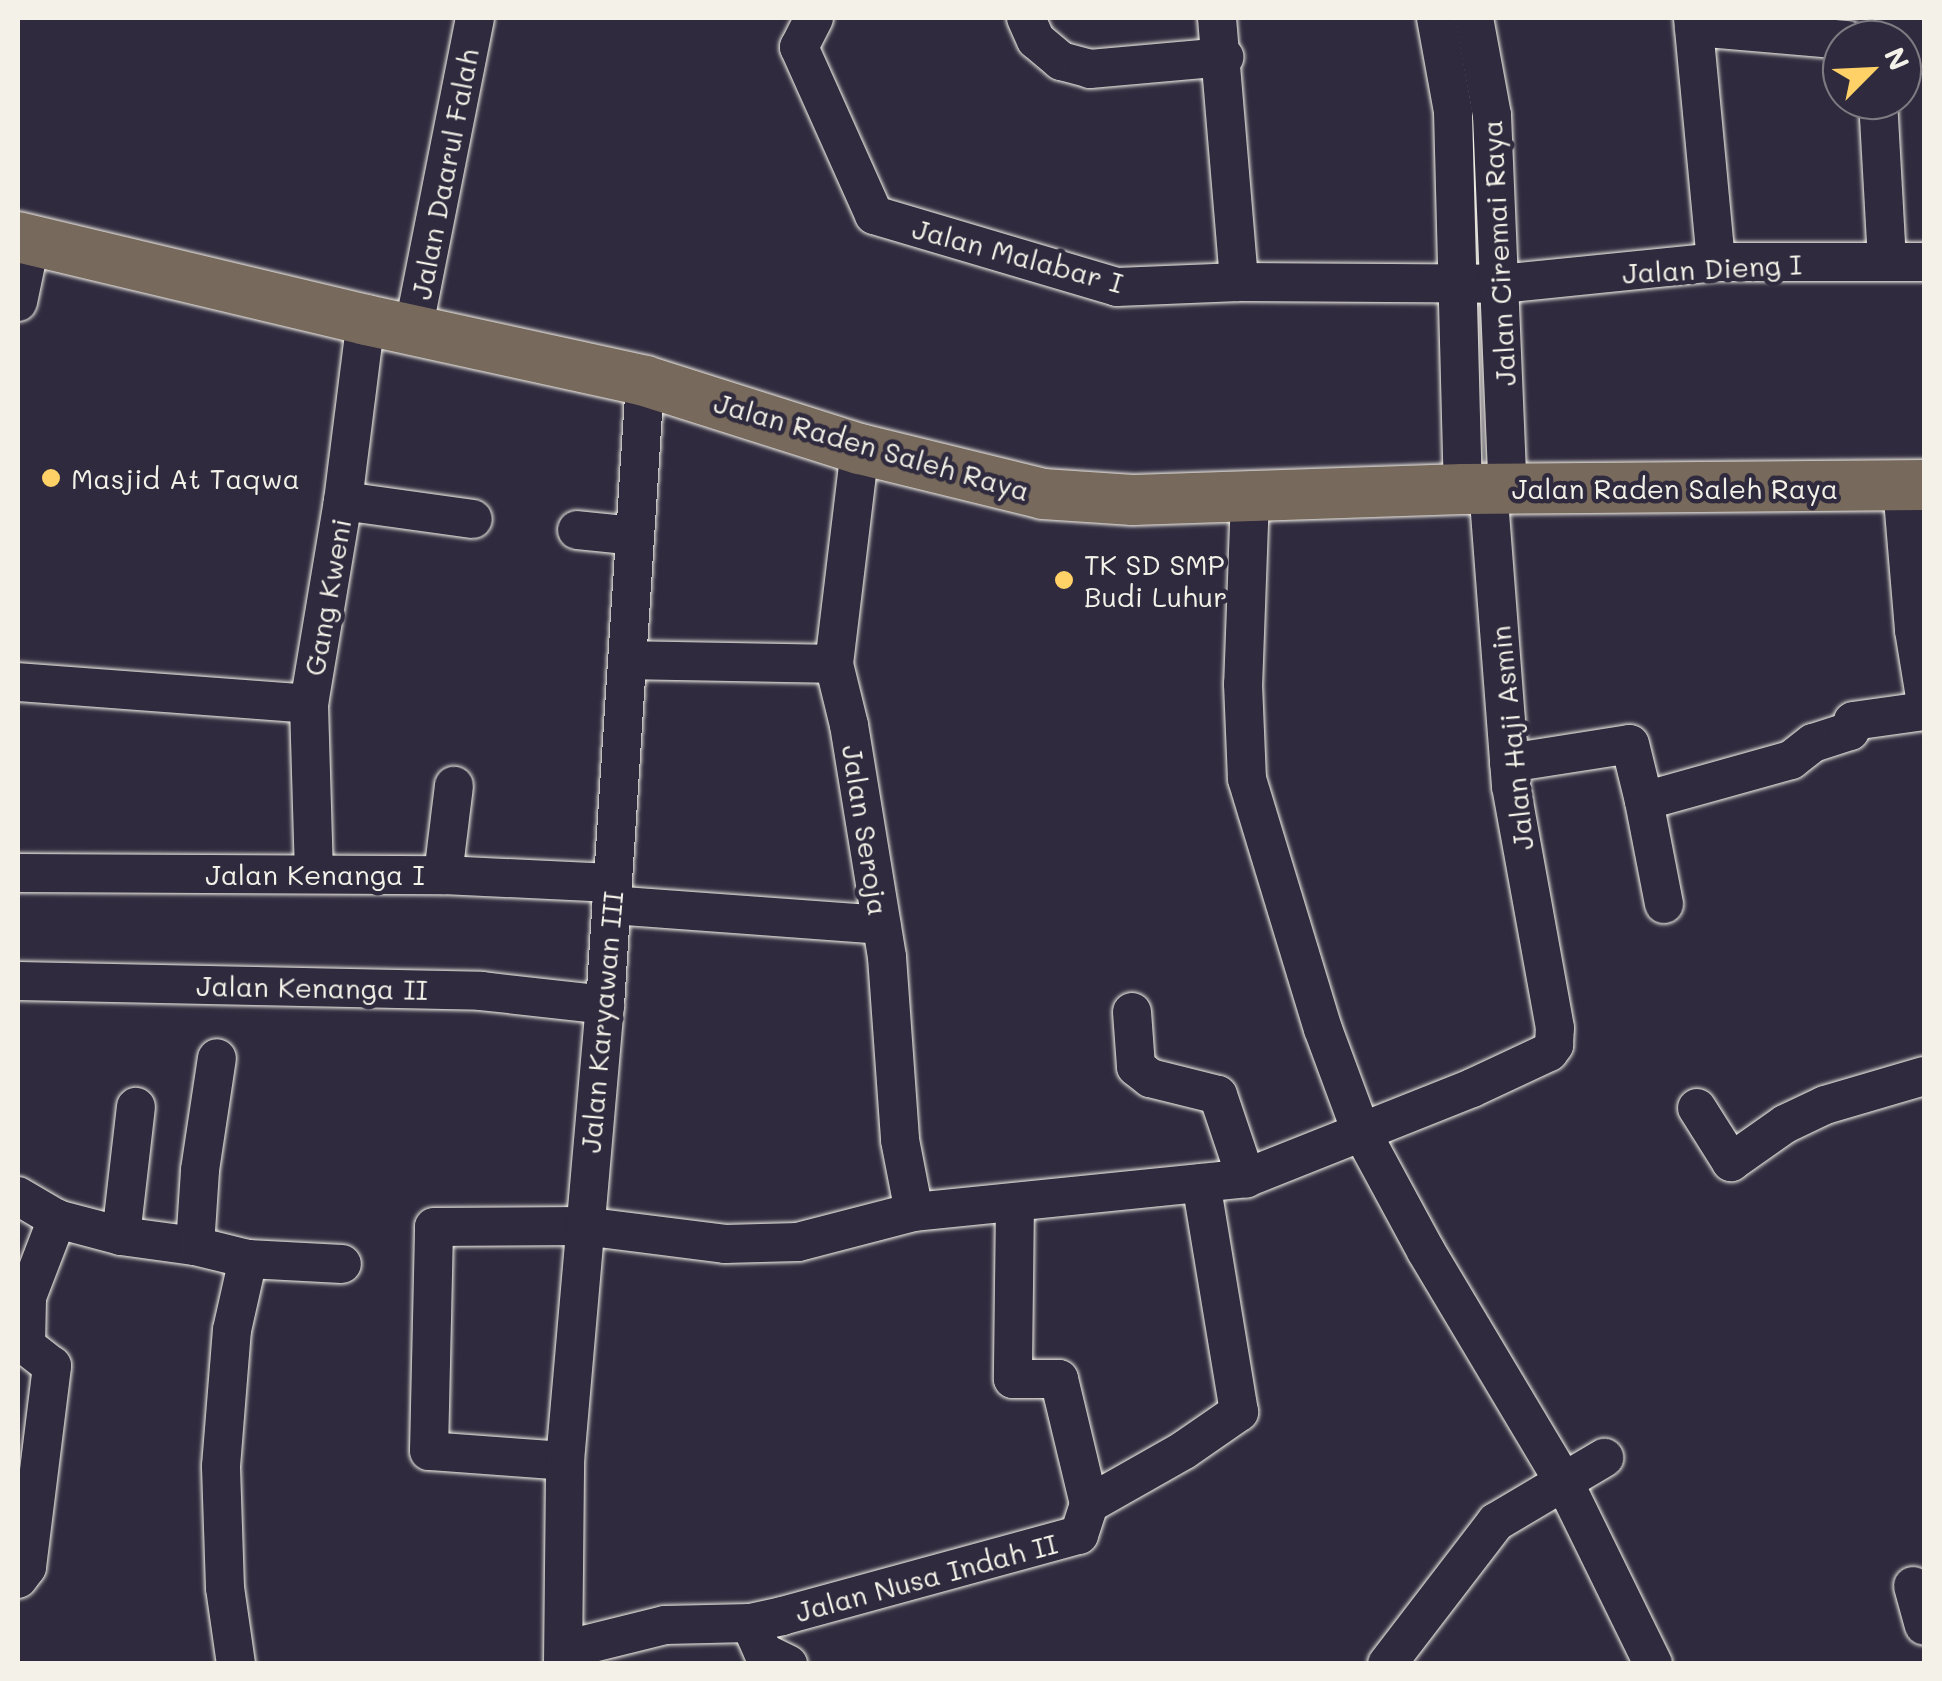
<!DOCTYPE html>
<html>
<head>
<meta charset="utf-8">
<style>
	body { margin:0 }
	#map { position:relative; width:1942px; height:1681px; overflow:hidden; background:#2f2a3d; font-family:Mali,sans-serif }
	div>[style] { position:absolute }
	.roads { filter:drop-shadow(0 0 2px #f4f1e8) drop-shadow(0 0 2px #f4f1e8) }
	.minor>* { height:38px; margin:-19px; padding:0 19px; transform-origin:19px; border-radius:19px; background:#2f2a3d }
	.major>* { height:50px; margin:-25px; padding:0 25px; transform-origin:25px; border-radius:25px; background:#77695c }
	.dots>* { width:28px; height:28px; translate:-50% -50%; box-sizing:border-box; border:5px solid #2f2a3d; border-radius:50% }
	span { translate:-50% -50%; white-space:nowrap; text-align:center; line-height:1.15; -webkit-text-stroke:9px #2f2a3d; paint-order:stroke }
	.street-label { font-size:28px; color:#f4f1e8 }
	.poi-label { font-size:28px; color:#f4f1e8 }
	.left { translate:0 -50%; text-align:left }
	.frame { position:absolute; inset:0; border:20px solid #f4f1e8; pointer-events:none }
	.north { position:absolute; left:1822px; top:20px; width:100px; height:100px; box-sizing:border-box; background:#2f2a3d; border:2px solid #7e7a81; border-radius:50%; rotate:66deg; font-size:28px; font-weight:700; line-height:40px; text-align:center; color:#f4f1e8 }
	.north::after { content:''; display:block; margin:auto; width:35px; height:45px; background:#ffd166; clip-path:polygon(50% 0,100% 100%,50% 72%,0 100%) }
</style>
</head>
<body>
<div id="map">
	<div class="roads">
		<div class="minor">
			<i style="left:814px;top:18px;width:33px;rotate:117deg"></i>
			<i style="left:799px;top:47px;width:184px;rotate:65.9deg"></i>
			<i style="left:874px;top:215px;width:253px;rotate:16.5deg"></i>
			<i style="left:1117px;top:287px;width:122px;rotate:-2.3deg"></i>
			<i style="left:1239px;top:282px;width:261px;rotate:0.4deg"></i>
			<i style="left:1500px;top:284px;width:217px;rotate:-5.8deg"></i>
			<i style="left:1716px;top:262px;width:208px"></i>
			<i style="left:1026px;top:18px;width:24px;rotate:66deg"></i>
			<i style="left:1036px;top:40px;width:33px;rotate:40deg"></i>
			<i style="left:1061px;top:61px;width:30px;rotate:15deg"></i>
			<i style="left:1090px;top:69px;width:135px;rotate:-5.1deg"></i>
			<i style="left:1217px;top:18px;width:265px;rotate:85.2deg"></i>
			<i style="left:1436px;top:18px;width:96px;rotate:79.7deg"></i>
			<i style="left:1453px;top:112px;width:377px;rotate:88.5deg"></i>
			<i style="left:1474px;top:18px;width:99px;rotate:79.5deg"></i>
			<i style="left:1492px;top:115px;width:374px;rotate:87.6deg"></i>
			<i style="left:1693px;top:18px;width:245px;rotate:84.6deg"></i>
			<i style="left:1694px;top:27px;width:154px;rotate:4.9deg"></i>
			<i style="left:1878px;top:100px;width:162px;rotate:86.8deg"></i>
			<i style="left:18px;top:302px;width:63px;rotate:-78.2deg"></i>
			<i style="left:413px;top:331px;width:319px;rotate:-78.8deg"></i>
			<i style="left:860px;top:449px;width:217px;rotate:96.9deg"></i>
			<i style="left:834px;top:664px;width:63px;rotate:76.2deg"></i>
			<i style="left:849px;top:725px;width:235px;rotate:80.7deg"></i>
			<i style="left:887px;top:957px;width:183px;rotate:85.9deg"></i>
			<i style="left:900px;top:1140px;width:73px;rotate:79deg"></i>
			<i style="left:1902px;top:487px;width:144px;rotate:85.2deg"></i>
			<i style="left:1914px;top:630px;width:62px;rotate:80.7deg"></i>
			<i style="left:1250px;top:497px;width:187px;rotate:92.1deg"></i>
			<i style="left:1243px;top:684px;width:95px;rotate:87.6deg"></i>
			<i style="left:1247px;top:779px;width:261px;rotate:73.1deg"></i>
			<i style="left:1323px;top:1029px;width:107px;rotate:69.7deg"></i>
			<i style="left:1360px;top:1129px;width:139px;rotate:61.6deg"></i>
			<i style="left:1426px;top:1251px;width:271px;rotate:59.2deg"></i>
			<i style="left:1565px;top:1484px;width:200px;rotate:63.9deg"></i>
			<i style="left:343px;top:501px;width:131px;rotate:7.9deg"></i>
			<i style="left:577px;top:530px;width:58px;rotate:5.9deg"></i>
			<i style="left:627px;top:660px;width:207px;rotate:1.1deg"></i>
			<i style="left:18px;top:682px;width:292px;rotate:4.3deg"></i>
			<i style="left:1509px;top:763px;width:122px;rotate:-8.9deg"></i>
			<i style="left:1630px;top:744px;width:59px;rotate:76.2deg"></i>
			<i style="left:1644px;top:801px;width:153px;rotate:-15.6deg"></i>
			<i style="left:1791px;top:760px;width:28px;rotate:-38deg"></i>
			<i style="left:1813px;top:743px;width:39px;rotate:-18deg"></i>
			<i style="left:1850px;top:731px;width:10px;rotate:-73deg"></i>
			<i style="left:1853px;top:721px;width:72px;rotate:-8deg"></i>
			<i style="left:1644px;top:801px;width:105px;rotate:79deg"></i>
			<i style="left:18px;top:873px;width:425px;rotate:0.3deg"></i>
			<i style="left:443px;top:875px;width:169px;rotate:2.7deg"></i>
			<i style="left:314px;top:874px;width:170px;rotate:-91.7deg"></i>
			<i style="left:309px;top:704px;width:206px;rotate:-80.5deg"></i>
			<i style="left:343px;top:501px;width:182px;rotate:-82.8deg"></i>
			<i style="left:443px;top:875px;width:90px;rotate:-83deg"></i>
			<i style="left:611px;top:905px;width:271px;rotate:4.2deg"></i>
			<i style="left:18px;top:981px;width:463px;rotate:1.2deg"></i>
			<i style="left:481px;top:991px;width:125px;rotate:6.4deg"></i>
			<i style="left:1132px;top:1012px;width:55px;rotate:85.8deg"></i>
			<i style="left:1136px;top:1067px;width:18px;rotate:38deg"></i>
			<i style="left:1150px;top:1078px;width:70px;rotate:14deg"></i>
			<i style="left:1218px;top:1095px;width:88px;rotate:71.4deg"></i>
			<i style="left:1697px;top:1108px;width:64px;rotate:57.8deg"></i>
			<i style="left:1731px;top:1162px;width:66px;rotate:-35.1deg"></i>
			<i style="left:1785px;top:1124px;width:44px;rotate:-25.4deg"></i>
			<i style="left:1825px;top:1105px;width:103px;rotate:-16.3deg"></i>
			<i style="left:18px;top:1196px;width:45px;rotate:30.5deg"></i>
			<i style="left:57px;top:1219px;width:66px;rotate:14.9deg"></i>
			<i style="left:121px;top:1236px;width:75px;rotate:7.7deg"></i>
			<i style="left:195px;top:1246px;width:55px;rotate:13.8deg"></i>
			<i style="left:248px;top:1259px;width:94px;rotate:3deg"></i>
			<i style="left:1015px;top:1203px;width:176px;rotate:90.7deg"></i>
			<i style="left:1013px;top:1379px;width:46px"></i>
			<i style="left:1059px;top:1379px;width:129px;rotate:76.5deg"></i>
			<i style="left:121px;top:1236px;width:130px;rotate:-83.4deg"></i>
			<i style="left:195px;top:1246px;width:76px;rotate:-86.2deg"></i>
			<i style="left:200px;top:1170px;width:113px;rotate:-81.4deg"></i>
			<i style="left:565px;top:1461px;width:136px;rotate:-175.8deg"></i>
			<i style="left:429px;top:1451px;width:224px;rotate:-88.7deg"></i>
			<i style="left:434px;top:1227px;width:149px;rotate:-0.4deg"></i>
			<i style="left:583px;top:1226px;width:143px;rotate:7.2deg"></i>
			<i style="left:725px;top:1244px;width:73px;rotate:-1.6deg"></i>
			<i style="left:798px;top:1242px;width:120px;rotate:-14.5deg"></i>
			<i style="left:914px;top:1212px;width:334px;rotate:-5.8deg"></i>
			<i style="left:1246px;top:1178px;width:243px;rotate:-21.7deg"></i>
			<i style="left:1472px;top:1088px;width:85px;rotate:-25.1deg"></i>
			<i style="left:1549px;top:1052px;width:9px;rotate:-54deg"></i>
			<i style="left:1554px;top:1045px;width:17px;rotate:-87deg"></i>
			<i style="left:1555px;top:1028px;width:246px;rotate:-100.3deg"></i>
			<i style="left:1511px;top:786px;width:298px;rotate:-94.4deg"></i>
			<i style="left:18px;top:1579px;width:15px;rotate:-53deg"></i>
			<i style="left:27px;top:1567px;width:203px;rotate:-82.9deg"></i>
			<i style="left:52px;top:1366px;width:33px;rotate:-142deg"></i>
			<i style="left:26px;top:1346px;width:49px;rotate:-88.8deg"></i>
			<i style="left:27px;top:1297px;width:84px;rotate:-69deg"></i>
			<i style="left:1913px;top:1586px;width:41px;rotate:74.6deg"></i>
			<i style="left:750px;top:1623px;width:32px;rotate:66deg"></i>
			<i style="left:763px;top:1652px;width:28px;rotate:26deg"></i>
			<i style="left:564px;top:1650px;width:104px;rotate:-13.9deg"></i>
			<i style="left:665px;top:1625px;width:85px;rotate:-1.3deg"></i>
			<i style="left:750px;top:1623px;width:33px;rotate:-12deg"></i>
			<i style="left:782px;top:1616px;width:308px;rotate:-15.3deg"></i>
			<i style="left:1079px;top:1535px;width:33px;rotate:-72deg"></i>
			<i style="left:1089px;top:1504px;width:109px;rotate:-29.6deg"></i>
			<i style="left:1184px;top:1450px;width:67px;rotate:-34.6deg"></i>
			<i style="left:1239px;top:1412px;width:232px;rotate:-99.4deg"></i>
			<i style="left:236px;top:1664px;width:77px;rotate:-98.2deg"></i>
			<i style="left:225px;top:1588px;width:122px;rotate:-91.9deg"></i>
			<i style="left:221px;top:1466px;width:136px;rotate:-85.4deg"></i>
			<i style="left:232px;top:1330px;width:73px;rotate:-77.3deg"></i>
			<i style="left:563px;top:1664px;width:203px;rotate:-89.4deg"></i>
			<i style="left:565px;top:1461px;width:458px;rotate:-85deg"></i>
			<i style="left:605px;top:1005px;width:625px;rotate:-86.33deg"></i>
			<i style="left:1387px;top:1664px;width:179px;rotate:-52.5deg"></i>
			<i style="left:1496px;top:1522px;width:126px;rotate:-30.7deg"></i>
		</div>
		<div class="major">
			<i style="left:18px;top:237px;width:358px;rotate:13.4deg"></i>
			<i style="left:366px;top:320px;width:286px;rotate:12.3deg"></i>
			<i style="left:645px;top:381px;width:225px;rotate:17.6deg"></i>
			<i style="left:860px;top:449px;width:188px;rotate:13.8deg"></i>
			<i style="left:1043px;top:494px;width:90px;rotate:3.8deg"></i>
			<i style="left:1133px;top:500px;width:330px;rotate:-1.9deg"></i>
			<i style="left:1463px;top:489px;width:461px;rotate:-0.5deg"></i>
		</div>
	</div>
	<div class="dots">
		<i style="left:51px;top:478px;background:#ffd166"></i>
		<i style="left:1064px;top:580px;background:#ffd166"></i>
	</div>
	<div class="street-label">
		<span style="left:444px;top:174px;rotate:-79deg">Jalan Daarul Falah</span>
		<span style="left:1498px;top:253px;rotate:-93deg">Jalan Ciremai Raya</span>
		<span style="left:1018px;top:255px;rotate:15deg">Jalan Malabar I</span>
		<span style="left:1712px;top:268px;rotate:-3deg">Jalan Dieng I</span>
		<span style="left:872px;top:446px;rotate:16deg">Jalan Raden Saleh Raya</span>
		<span style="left:1675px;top:488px">Jalan Raden Saleh Raya</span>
		<span style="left:327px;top:597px;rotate:-80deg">Gang Kweni</span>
		<span style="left:1511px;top:738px;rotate:-96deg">Jalan Haji Asmin</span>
		<span style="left:866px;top:830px;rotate:81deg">Jalan Seroja</span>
		<span style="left:315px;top:874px">Jalan Kenanga I</span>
		<span style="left:312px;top:987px;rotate:1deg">Jalan Kenanga II</span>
		<span style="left:601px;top:1022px;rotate:-85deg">Jalan Karyawan III</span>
		<span style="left:926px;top:1577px;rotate:-15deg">Jalan Nusa Indah II</span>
	</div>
	<div class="poi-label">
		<span class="left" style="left:71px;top:478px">Masjid At Taqwa</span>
		<span class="left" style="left:1084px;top:580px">TK SD SMP<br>Budi Luhur</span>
	</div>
	<div class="frame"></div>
	<div class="north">N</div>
</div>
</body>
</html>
